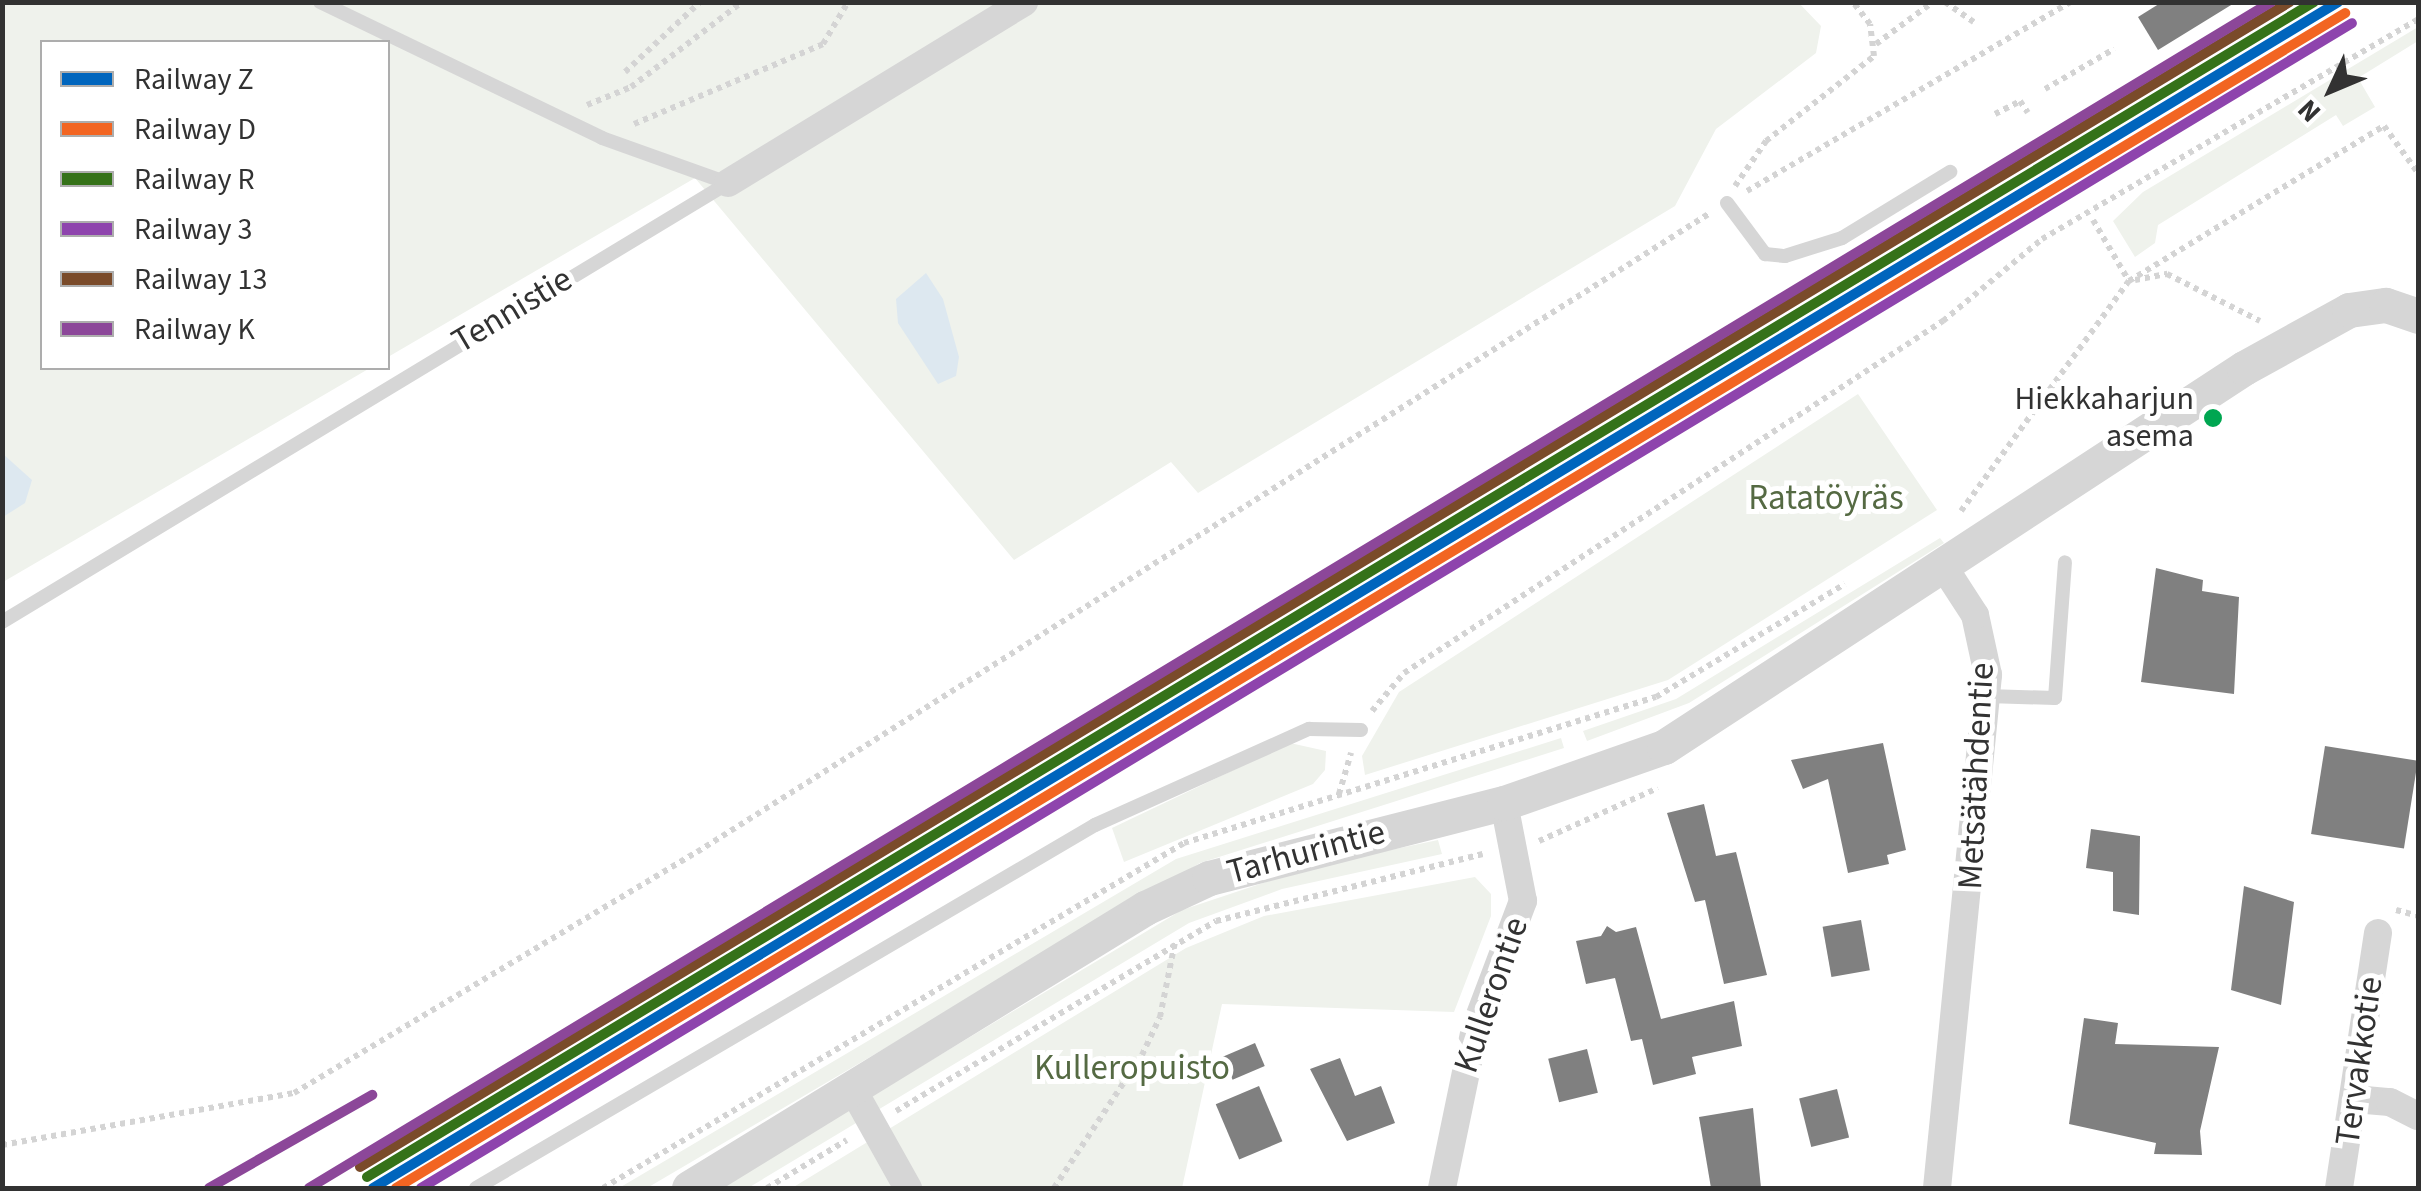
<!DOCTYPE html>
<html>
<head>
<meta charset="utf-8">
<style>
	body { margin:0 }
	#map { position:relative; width:2421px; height:1191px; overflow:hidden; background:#fff; font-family:"Source Sans 3",sans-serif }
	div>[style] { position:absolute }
	.green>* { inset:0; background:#eff2ec }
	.water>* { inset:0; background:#dde8f0 }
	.building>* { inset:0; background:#808080; transform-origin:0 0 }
	.path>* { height:6px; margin-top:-3px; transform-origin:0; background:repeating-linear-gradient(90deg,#d4d4d4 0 5px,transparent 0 10px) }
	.service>* { height:14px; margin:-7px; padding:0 7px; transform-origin:7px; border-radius:7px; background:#d6d6d6 }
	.minor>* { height:28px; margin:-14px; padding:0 14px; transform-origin:14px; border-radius:14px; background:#d6d6d6 }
	.tertiary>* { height:35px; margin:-17.5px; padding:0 17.5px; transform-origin:17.5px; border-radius:17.5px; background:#d6d6d6 }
	.rail-1>* { height:10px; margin:-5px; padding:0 5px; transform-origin:5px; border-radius:5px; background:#0065bd }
	.rail-2>* { height:10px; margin:-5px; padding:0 5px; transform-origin:5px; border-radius:5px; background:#f26522 }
	.rail-3>* { height:10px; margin:-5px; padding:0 5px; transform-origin:5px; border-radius:5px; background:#357219 }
	.rail-4>* { height:10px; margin:-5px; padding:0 5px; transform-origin:5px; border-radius:5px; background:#8e44ad }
	.rail-5>* { height:10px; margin:-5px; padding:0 5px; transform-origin:5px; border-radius:5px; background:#7a4b2a }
	.rail-6>* { height:10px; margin:-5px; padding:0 5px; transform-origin:5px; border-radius:5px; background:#8c4799 }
	.dots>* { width:28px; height:28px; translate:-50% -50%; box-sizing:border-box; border:5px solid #fff; border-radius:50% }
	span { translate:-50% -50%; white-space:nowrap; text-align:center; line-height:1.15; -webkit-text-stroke:10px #fff; paint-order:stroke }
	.bus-label { font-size:32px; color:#323232 }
	.right { translate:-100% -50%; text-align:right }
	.street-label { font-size:35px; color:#323232 }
	.park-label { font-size:35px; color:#556a43 }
	.frame { position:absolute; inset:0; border:5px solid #323232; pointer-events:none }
	.legend { position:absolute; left:40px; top:40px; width:350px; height:330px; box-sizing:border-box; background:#fff; border:2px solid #adadad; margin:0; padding:12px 18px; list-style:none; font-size:30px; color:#323232 }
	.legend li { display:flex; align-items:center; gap:20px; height:50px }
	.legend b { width:50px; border:2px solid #adadad }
	.north { position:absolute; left:2281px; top:40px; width:100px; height:100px; -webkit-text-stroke:8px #fff; paint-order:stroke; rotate:226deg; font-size:28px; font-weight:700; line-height:40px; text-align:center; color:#323232 }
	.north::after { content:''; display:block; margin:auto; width:35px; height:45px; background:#323232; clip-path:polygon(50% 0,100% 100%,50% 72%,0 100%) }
</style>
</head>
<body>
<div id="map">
	<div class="green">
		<i style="clip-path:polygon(1798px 2px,1821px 26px,1816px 53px,1716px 129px,1675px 206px,1198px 493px,1171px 462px,1014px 560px,695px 178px,388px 357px,388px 42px,42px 42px,42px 368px,370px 368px,3px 582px,2px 3px)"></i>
		<i style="clip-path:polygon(2418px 27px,2418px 41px,2358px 78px,2375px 107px,2343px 126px,2336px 115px,2158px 225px,2155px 243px,2135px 257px,2113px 221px,2143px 192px)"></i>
		<i style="clip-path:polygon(1858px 394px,1937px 510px,1668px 680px,1365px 775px,1362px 756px,1399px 692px)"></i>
		<i style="clip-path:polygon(1940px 538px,1944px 543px,1689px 703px,1587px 741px,1583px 731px,1676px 699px)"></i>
		<i style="clip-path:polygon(1561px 738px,1564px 748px,1200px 863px,647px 1188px,619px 1188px,1176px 859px)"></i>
		<i style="clip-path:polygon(1290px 743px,1326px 751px,1325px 770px,1313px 784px,1124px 862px,1112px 828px)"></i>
		<i style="clip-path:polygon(1438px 840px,1442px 854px,1282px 889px,1189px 923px,748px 1188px,718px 1188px,1182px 910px,1314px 866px)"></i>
		<i style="clip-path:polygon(1475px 877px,1491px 894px,1491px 916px,1454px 1012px,1222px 1004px,1182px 1188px,792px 1188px,1186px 948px,1264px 916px)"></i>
	</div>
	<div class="water">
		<i style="clip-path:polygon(926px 273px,943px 299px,959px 357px,956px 376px,938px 384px,898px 323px,896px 299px)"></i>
		<i style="clip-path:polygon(3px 454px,32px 480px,25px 503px,3px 517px)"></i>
	</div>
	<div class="building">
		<i style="clip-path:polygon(2162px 2px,2236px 2px,2158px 50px,2138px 17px)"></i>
		<i style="clip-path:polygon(2156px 568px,2203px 580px,2202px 591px,2239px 597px,2234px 694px,2141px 682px)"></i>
		<i style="clip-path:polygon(1883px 743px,1906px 850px,1887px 855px,1889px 864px,1848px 873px,1828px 779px,1803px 789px,1791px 760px)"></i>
		<i style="left:2325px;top:746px;width:94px;height:89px;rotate:9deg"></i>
		<i style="clip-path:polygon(1704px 804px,1716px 856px,1736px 852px,1767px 975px,1724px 984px,1705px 900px,1695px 902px,1667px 813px)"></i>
		<i style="clip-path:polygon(2091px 829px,2140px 836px,2139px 915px,2113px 911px,2113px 872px,2086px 868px)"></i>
		<i style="clip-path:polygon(2244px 886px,2294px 902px,2281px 1005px,2231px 990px)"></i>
		<i style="left:1861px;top:920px;width:51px;height:39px;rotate:80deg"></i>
		<i style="clip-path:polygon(1607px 926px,1616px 932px,1636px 927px,1661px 1019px,1734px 1001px,1742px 1046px,1692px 1057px,1696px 1074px,1653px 1085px,1642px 1039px,1631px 1041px,1615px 978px,1586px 984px,1576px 941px,1601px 936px)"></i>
		<i style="clip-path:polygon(2084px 1018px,2118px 1023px,2115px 1044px,2219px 1047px,2200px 1131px,2202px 1155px,2154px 1154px,2156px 1143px,2069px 1124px)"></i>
		<i style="left:1255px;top:1043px;width:25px;height:35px;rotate:67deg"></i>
		<i style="left:1587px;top:1049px;width:45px;height:40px;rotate:76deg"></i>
		<i style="clip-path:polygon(1340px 1058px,1355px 1096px,1381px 1086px,1395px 1123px,1347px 1141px,1310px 1069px)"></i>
		<i style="left:1259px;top:1086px;width:60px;height:47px;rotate:67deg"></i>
		<i style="left:1837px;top:1089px;width:50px;height:39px;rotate:76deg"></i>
		<i style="clip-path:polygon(1753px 1108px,1761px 1188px,1711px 1188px,1699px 1117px)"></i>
	</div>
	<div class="path">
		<i style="left:1945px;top:2px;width:35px;rotate:35deg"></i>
		<i style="left:1876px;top:44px;width:71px;rotate:-36.4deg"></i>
		<i style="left:625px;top:72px;width:103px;rotate:-43deg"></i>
		<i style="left:2045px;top:89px;width:80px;rotate:-30.1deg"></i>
		<i style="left:587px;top:105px;width:48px;rotate:-22.2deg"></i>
		<i style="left:631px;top:87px;width:140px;rotate:-37.4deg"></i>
		<i style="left:1995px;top:114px;width:28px;rotate:-27deg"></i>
		<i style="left:2020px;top:101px;width:14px;rotate:56deg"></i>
		<i style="left:634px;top:124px;width:205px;rotate:-22.9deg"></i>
		<i style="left:823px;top:44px;width:49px;rotate:-59.2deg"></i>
		<i style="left:1735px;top:186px;width:55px;rotate:-55.4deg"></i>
		<i style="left:1766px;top:141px;width:137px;rotate:-38.2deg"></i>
		<i style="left:1874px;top:56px;width:32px;rotate:-97deg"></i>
		<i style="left:1870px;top:24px;width:28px;rotate:-128deg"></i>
		<i style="left:1747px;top:191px;width:375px;rotate:-30.3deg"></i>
		<i style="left:2093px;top:220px;width:71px;rotate:59.5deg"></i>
		<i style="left:2135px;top:280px;width:33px;rotate:-11deg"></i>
		<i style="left:2167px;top:274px;width:104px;rotate:26.8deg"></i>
		<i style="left:1961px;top:511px;width:285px;rotate:-53.9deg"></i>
		<i style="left:2129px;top:281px;width:298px;rotate:-31.3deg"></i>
		<i style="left:2384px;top:126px;width:58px;rotate:54.1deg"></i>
		<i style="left:1372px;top:711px;width:50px;rotate:-49.9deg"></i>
		<i style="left:1404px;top:673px;width:644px;rotate:-33.15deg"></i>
		<i style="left:1943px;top:321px;width:129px;rotate:-39.6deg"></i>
		<i style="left:2042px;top:239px;width:436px;rotate:-30.3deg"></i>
		<i style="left:1339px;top:794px;width:43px;rotate:-73.7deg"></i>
		<i style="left:1539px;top:841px;width:130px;rotate:-24deg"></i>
		<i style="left:2396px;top:910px;width:23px;rotate:15deg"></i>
		<i style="left:896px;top:1111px;width:372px;rotate:-30.7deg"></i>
		<i style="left:1216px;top:921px;width:275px;rotate:-14.1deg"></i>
		<i style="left:2px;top:1145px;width:297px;rotate:-10.1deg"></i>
		<i style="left:294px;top:1093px;width:470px;rotate:-30.9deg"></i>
		<i style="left:697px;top:852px;width:1198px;rotate:-32.24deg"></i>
		<i style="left:603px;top:1188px;width:676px;rotate:-30.7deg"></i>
		<i style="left:1184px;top:843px;width:494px;rotate:-17.2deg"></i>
		<i style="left:1656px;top:697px;width:220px;rotate:-30.9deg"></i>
		<i style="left:767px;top:1188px;width:93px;rotate:-31deg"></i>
		<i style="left:1054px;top:1188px;width:159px;rotate:-56.5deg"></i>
		<i style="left:1142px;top:1055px;width:42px;rotate:-64.7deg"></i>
		<i style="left:1160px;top:1017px;width:76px;rotate:-78.7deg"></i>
	</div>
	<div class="service">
		<i style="left:320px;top:2px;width:313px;rotate:25.7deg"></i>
		<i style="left:602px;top:138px;width:134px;rotate:19.7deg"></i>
		<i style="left:1727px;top:203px;width:64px;rotate:53.3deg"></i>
		<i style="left:1765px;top:254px;width:20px;rotate:6deg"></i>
		<i style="left:1785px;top:256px;width:60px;rotate:-17.5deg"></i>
		<i style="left:1842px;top:238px;width:127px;rotate:-31.4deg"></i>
		<i style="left:2px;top:622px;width:848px;rotate:-31.16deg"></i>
		<i style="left:1987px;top:696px;width:68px;rotate:1.7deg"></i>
		<i style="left:2055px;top:698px;width:136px;rotate:-85.8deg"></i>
		<i style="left:476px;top:1188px;width:718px;rotate:-30.39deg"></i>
		<i style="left:1095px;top:825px;width:235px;rotate:-24.2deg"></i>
		<i style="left:1309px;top:729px;width:52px;rotate:1.1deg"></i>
	</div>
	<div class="minor">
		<i style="left:728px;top:183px;width:347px;rotate:-31.4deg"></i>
		<i style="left:852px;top:1088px;width:115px;rotate:60.8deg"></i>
		<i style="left:2354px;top:1099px;width:36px;rotate:5deg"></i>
		<i style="left:2390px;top:1102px;width:31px;rotate:27deg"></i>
		<i style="left:1442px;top:1188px;width:163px;rotate:-78.3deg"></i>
		<i style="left:1475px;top:1028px;width:136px;rotate:-69.3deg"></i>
		<i style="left:1523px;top:901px;width:100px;rotate:-101deg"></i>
		<i style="left:1937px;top:1188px;width:516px;rotate:-84.32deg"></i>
		<i style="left:1988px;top:675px;width:61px;rotate:-102.2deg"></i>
		<i style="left:1975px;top:615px;width:61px;rotate:-122.9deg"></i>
		<i style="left:2339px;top:1188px;width:258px;rotate:-81.3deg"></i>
	</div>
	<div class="tertiary">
		<i style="left:689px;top:1188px;width:535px;rotate:-31.55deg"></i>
		<i style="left:1145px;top:908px;width:71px;rotate:-25.1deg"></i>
		<i style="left:1209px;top:878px;width:304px;rotate:-14.3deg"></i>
		<i style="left:1504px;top:803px;width:170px;rotate:-19.3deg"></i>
		<i style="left:1664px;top:747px;width:693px;rotate:-33.16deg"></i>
		<i style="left:2244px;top:368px;width:120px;rotate:-28.9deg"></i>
		<i style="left:2349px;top:310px;width:37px;rotate:-8deg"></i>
		<i style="left:2386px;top:305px;width:34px;rotate:19deg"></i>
	</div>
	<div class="rail-1">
		<i style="left:373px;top:1188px;width:2295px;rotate:-31.11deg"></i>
	</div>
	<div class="rail-2">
		<i style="left:396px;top:1188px;width:2276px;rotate:-31.08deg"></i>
	</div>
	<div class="rail-3">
		<i style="left:367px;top:1177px;width:2274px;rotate:-31.11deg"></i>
	</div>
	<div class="rail-4">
		<i style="left:421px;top:1188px;width:2255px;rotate:-31.1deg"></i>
	</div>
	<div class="rail-5">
		<i style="left:360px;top:1167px;width:2254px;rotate:-31.12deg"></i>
	</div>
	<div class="rail-6">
		<i style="left:209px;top:1188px;width:188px;rotate:-29.7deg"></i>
		<i style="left:309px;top:1188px;width:2293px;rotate:-31.15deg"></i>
	</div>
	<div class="dots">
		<i style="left:2213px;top:418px;background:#00a651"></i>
	</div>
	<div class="bus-label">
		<span class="right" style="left:2194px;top:418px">Hiekkaharjun<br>asema</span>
	</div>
	<div class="street-label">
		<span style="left:512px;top:310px;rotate:-31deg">Tennistie</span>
		<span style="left:1976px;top:776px;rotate:-87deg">Metsätähdentie</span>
		<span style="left:1306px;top:852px;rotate:-15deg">Tarhurintie</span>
		<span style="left:1491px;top:995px;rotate:-71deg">Kullerontie</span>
		<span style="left:2359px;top:1061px;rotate:-82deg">Tervakkotie</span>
	</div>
	<div class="park-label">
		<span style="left:1826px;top:498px">Ratatöyräs</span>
		<span style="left:1132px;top:1068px">Kulleropuisto</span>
	</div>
	<div class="frame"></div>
	<ul class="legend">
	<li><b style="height:12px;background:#0065bd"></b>Railway Z</li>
	<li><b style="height:12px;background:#f26522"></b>Railway D</li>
	<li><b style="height:12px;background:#357219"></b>Railway R</li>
	<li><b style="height:12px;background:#8e44ad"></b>Railway 3</li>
	<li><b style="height:12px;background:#7a4b2a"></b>Railway 13</li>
	<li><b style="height:12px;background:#8c4799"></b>Railway K</li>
	</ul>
	<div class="north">N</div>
</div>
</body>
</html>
